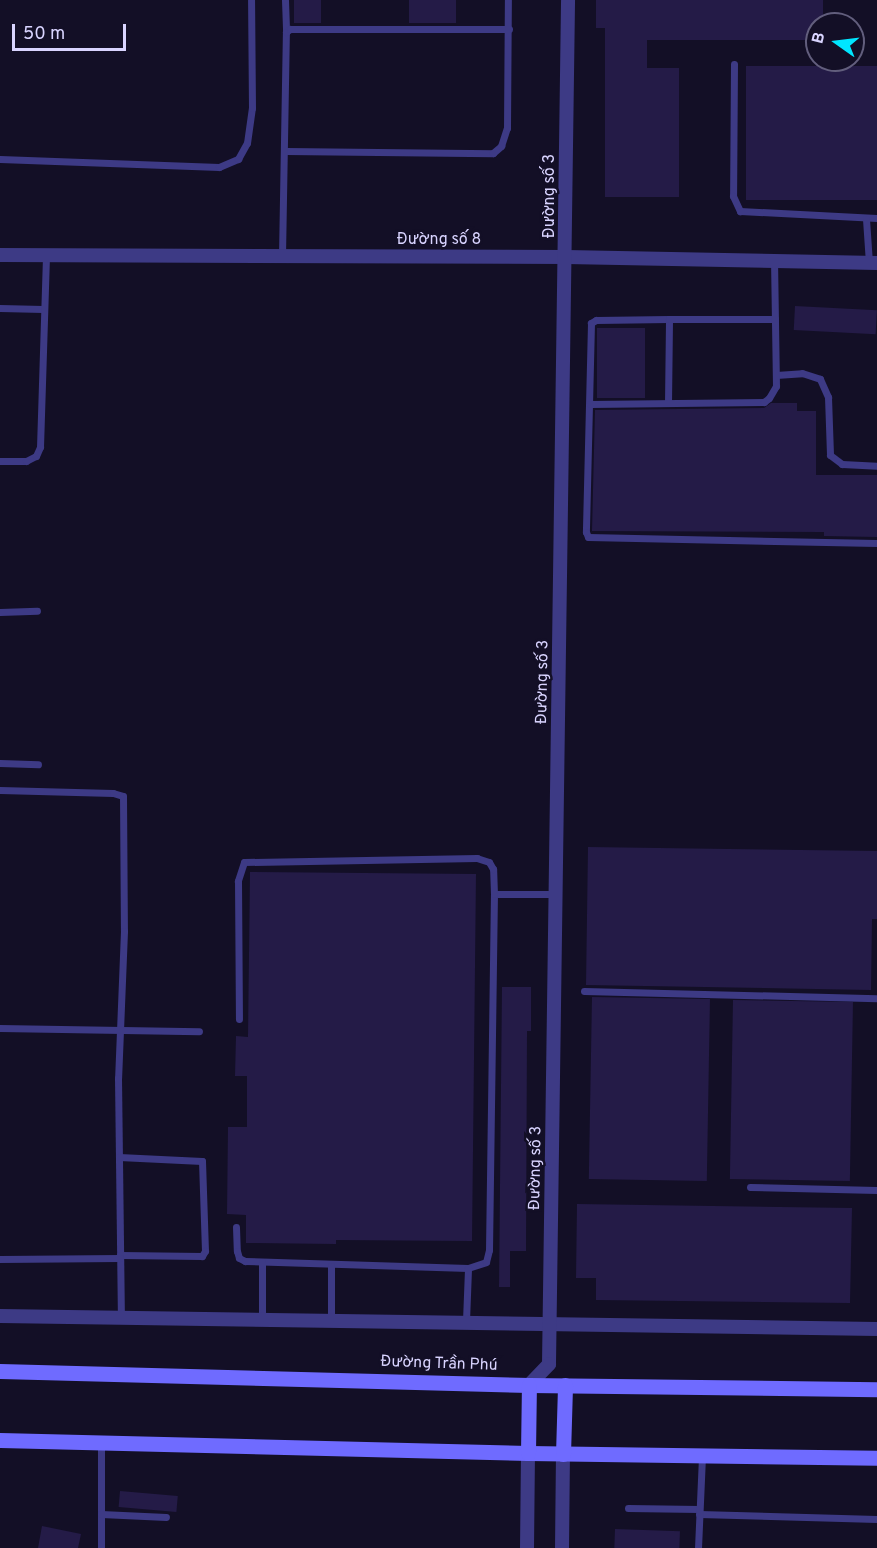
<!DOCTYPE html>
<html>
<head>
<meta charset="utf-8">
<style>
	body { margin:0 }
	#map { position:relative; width:877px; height:1548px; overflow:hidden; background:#130f26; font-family:Overpass,sans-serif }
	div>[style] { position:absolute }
	.building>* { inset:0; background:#241b47; transform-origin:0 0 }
	.lane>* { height:7px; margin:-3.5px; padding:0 3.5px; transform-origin:3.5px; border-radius:3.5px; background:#3d3a85 }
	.street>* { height:14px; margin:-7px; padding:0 7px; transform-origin:7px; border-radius:7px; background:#3d3a85 }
	.secondary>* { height:15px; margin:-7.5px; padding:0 7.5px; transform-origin:7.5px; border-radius:7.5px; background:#6f6bff }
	span { translate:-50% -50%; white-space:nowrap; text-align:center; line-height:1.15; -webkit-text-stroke:5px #130f26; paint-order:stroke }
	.street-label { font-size:16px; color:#d9d4ff }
	.north { position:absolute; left:805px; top:12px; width:60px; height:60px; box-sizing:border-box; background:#130f26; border:2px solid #625e7d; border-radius:50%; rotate:284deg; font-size:16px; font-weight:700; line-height:24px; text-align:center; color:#d9d4ff }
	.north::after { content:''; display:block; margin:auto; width:21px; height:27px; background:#00e5ff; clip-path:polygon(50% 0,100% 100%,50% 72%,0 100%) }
	.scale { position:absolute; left:12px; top:24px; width:114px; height:27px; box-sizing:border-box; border:3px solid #d9d4ff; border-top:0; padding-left:8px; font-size:18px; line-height:21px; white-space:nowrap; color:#d9d4ff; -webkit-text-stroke:4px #130f26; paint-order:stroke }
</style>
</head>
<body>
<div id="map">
	<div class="building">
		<i style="left:294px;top:0;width:27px;height:23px"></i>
		<i style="left:409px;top:0;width:47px;height:23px"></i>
		<i style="clip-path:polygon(596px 0,823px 0,823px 24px,817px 24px,817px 40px,647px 40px,647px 68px,679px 68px,679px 197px,605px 197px,605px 28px,596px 28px)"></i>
		<i style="left:746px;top:66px;width:131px;height:134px"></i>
		<i style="left:795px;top:306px;width:82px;height:24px;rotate:3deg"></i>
		<i style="left:597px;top:328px;width:48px;height:70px"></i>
		<i style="clip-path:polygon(771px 403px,797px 403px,797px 411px,816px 411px,816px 475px,877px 475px,877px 537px,824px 536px,824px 532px,592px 531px,595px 410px,764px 408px)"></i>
		<i style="clip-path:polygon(588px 847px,877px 851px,877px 919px,872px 919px,871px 990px,586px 985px)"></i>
		<i style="clip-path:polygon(250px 872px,476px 874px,472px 1241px,336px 1240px,336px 1244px,246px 1243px,246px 1215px,227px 1214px,228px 1127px,247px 1127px,247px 1076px,235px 1076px,236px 1036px,248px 1037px)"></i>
		<i style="clip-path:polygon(502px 987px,531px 987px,531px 1031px,527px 1031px,526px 1251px,510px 1251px,510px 1287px,499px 1287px)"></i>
		<i style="left:592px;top:997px;width:118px;height:182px;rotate:1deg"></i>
		<i style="left:733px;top:1000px;width:120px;height:179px;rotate:1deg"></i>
		<i style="clip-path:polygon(577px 1204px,852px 1208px,850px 1303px,596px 1300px,596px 1278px,576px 1278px)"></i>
		<i style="left:120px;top:1491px;width:58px;height:16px;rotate:5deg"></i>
		<i style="clip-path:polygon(42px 1526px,81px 1534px,78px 1548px,38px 1548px)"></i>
		<i style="left:615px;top:1529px;width:65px;height:19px;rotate:2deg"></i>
	</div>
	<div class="lane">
		<i style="left:285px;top:0;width:32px;rotate:88deg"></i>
		<i style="left:734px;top:64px;width:132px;rotate:90.4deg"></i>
		<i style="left:733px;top:196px;width:17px;rotate:65deg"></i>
		<i style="left:740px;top:211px;width:137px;rotate:2.9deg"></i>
		<i style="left:286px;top:151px;width:207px;rotate:0.6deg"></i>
		<i style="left:493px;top:153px;width:11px;rotate:-41deg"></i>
		<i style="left:501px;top:146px;width:19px;rotate:-72deg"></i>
		<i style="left:507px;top:128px;width:128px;rotate:-89.6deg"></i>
		<i style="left:0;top:159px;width:219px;rotate:2.1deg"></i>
		<i style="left:219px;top:167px;width:21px;rotate:-23deg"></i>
		<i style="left:238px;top:159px;width:18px;rotate:-61deg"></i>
		<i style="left:247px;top:143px;width:35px;rotate:-82deg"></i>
		<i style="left:252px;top:108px;width:108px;rotate:-90.5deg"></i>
		<i style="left:866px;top:219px;width:44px;rotate:86.1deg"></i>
		<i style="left:282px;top:256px;width:224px;rotate:-89deg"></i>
		<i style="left:286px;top:32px;width:5px;rotate:-37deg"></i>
		<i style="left:290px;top:29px;width:219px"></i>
		<i style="left:0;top:308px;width:43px;rotate:1.3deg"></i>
		<i style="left:669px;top:319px;width:73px;rotate:179.2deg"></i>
		<i style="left:596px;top:320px;width:6px;rotate:149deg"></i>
		<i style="left:591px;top:323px;width:209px;rotate:91.4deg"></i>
		<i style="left:586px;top:532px;width:5px;rotate:68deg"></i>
		<i style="left:588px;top:537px;width:289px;rotate:1.2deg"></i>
		<i style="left:776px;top:375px;width:26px;rotate:-4deg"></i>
		<i style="left:802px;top:373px;width:19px;rotate:18deg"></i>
		<i style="left:820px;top:379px;width:20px;rotate:66deg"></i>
		<i style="left:828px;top:397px;width:58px;rotate:88deg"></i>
		<i style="left:830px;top:455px;width:15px;rotate:37deg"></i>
		<i style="left:842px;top:464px;width:35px;rotate:3deg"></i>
		<i style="left:668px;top:403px;width:84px;rotate:-89.3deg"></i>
		<i style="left:669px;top:319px;width:106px"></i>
		<i style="left:590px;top:404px;width:174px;rotate:-0.7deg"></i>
		<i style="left:764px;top:402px;width:6px;rotate:-39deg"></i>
		<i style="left:769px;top:398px;width:14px;rotate:-60deg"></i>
		<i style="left:776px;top:386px;width:125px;rotate:-90.9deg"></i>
		<i style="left:0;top:461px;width:26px"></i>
		<i style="left:26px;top:461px;width:11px;rotate:-27deg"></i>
		<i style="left:36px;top:456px;width:10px;rotate:-66deg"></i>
		<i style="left:40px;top:447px;width:192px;rotate:-88.2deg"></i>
		<i style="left:0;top:612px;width:37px;rotate:-2deg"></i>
		<i style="left:0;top:763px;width:38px;rotate:2deg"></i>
		<i style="left:0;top:790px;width:113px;rotate:1.5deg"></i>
		<i style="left:113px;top:793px;width:10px;rotate:17deg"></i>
		<i style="left:123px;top:796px;width:135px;rotate:89.6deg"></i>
		<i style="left:124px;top:931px;width:147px;rotate:92.3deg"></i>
		<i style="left:118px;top:1078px;width:239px;rotate:89.3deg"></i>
		<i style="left:494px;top:894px;width:63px"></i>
		<i style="left:584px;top:991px;width:293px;rotate:1.4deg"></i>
		<i style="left:0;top:1028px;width:199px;rotate:0.9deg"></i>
		<i style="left:119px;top:1157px;width:83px;rotate:2.8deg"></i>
		<i style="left:202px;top:1161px;width:90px;rotate:88.1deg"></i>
		<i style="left:205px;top:1251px;width:6px;rotate:121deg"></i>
		<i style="left:202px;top:1256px;width:82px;rotate:-179.3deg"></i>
		<i style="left:750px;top:1187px;width:127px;rotate:1.4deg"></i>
		<i style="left:236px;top:1227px;width:24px;rotate:88deg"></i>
		<i style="left:237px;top:1251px;width:7px;rotate:74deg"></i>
		<i style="left:239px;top:1258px;width:7px;rotate:27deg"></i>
		<i style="left:245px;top:1261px;width:223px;rotate:1.8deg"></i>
		<i style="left:468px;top:1268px;width:19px;rotate:-18deg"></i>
		<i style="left:486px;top:1262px;width:12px;rotate:-76deg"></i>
		<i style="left:489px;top:1250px;width:356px;rotate:-89.2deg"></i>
		<i style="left:494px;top:894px;width:25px;rotate:-92deg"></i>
		<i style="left:493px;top:869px;width:8px;rotate:-120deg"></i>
		<i style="left:489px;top:862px;width:13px;rotate:-162deg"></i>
		<i style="left:477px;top:858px;width:233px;rotate:179deg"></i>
		<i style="left:244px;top:862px;width:20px;rotate:108deg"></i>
		<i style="left:238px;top:881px;width:138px;rotate:89.6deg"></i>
		<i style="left:0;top:1259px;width:120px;rotate:-0.5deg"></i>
		<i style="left:262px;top:1262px;width:57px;rotate:90deg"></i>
		<i style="left:331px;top:1319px;width:53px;rotate:-90deg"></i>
		<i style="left:466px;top:1321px;width:53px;rotate:-87.8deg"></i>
		<i style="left:101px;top:1443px;width:105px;rotate:90deg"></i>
		<i style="left:628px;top:1508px;width:71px;rotate:0.8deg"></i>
		<i style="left:101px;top:1514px;width:65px;rotate:2.6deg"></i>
		<i style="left:699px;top:1514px;width:178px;rotate:1.6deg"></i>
		<i style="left:698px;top:1548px;width:92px;rotate:-87.5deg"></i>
	</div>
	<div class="street">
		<i style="left:0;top:255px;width:566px;rotate:0.2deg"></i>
		<i style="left:566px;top:257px;width:311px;rotate:1.1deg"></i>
		<i style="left:0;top:1316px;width:877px;rotate:0.85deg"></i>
		<i style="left:549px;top:1364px;width:1364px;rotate:-89.2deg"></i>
		<i style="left:529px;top:1385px;width:29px;rotate:-46deg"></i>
		<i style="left:527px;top:1548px;width:95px;rotate:-89.4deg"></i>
		<i style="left:562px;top:1548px;width:94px;rotate:-89.4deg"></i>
	</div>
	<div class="secondary">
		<i style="left:0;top:1371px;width:529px;rotate:1.52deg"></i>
		<i style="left:529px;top:1385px;width:348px;rotate:0.7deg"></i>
		<i style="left:0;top:1440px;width:528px;rotate:1.41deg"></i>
		<i style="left:528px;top:1453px;width:349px;rotate:0.8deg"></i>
		<i style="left:528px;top:1453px;width:68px;rotate:-89.2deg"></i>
		<i style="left:563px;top:1454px;width:69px;rotate:-88.3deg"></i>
	</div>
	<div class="street-label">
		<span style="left:550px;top:196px;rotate:-90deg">Đường số 3</span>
		<span style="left:439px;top:240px">Đường số 8</span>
		<span style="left:543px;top:682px;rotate:-89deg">Đường số 3</span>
		<span style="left:536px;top:1168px;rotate:-89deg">Đường số 3</span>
		<span style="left:439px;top:1364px;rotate:2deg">Đường Trần Phú</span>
	</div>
	<div class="north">B</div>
	<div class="scale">50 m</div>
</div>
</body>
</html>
